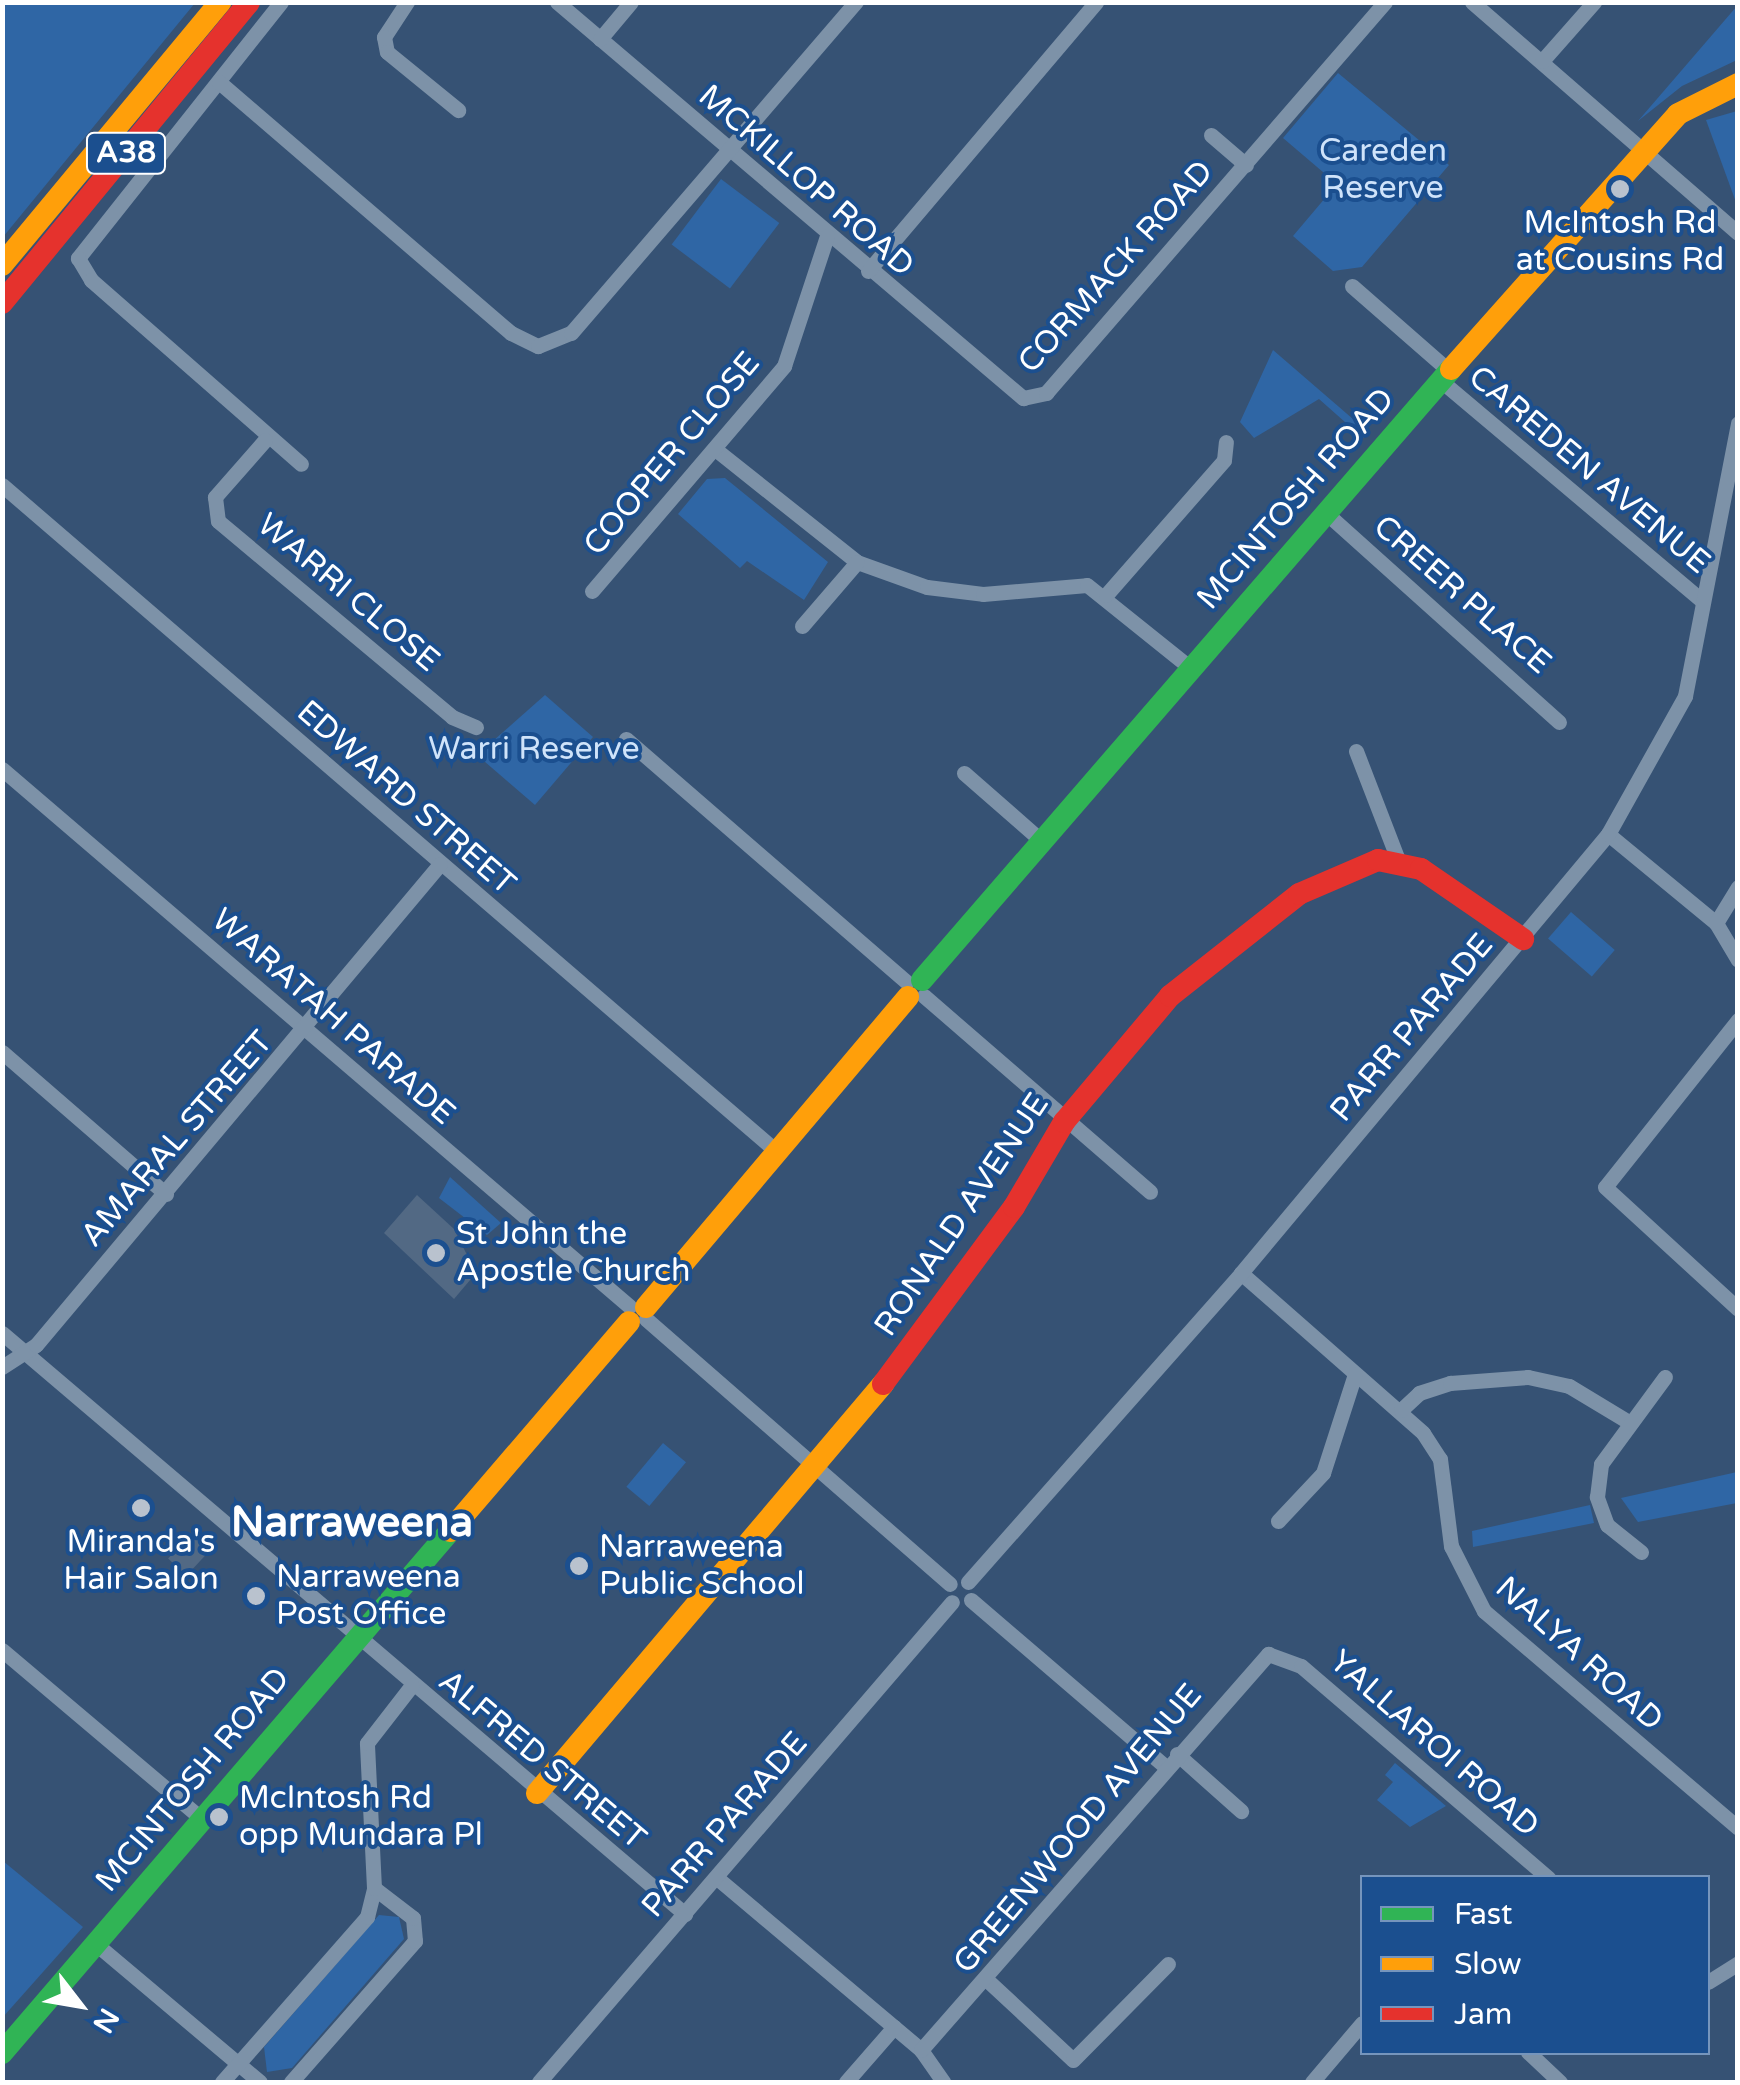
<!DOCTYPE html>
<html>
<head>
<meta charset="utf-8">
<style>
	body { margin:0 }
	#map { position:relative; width:1740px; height:2085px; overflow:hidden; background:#365274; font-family:"Varela Round",sans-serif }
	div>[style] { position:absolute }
	.green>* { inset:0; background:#2f66a5; transform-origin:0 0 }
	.building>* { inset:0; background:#526984; transform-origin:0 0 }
	.street>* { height:15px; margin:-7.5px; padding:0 7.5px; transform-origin:7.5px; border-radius:7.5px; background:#7d92a8 }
	.fast>* { height:22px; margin:-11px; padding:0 11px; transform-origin:11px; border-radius:11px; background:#30b455 }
	.slow>* { height:22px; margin:-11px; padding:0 11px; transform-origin:11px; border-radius:11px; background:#ff9f0a }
	.jam>* { height:22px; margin:-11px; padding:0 11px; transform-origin:11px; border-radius:11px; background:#e5322d }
	.dots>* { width:28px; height:28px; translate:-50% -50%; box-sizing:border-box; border:5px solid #1b4f8f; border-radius:50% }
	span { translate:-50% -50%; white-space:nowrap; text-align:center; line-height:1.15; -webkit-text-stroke:8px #1b4f8f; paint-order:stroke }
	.shield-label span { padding:2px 8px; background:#1b4f8f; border:2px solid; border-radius:8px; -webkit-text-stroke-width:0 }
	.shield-label { font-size:30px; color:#fff; font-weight:700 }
	.park-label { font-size:32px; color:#cfe3fa }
	.street-label { font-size:32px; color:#fff }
	.poi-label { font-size:32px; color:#fff }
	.left { translate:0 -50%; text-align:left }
	.district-label { font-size:42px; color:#fff; font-weight:700 }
	.frame { position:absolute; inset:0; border:5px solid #fff; pointer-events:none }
	.legend { position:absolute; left:1360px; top:1875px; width:350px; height:180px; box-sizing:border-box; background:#1b4f8f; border:2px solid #7695bc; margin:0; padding:12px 18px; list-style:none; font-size:30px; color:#fff }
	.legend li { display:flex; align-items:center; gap:20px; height:50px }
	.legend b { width:50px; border:2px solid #7695bc }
	.north { position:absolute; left:30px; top:1955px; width:100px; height:100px; -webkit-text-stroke:8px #1b4f8f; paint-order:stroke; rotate:121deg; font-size:28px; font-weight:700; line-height:40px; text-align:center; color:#fff }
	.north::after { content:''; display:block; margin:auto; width:35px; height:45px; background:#fff; clip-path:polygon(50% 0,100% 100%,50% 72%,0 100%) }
</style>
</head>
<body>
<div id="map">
	<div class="green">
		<i style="clip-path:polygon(3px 2px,195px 3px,3px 237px,2px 3px)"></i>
		<i style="clip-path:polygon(1737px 6px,1737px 60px,1682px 86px,1638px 121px)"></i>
		<i style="clip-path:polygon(1338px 73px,1449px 165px,1362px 267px,1333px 271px,1293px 236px,1337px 184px,1283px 138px)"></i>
		<i style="clip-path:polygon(1737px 111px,1738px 111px,1737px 205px,1706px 120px)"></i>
		<i style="left:721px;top:179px;width:73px;height:82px;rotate:37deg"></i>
		<i style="clip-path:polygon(1273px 350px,1368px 432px,1363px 438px,1319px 399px,1254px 438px,1240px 422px)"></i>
		<i style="clip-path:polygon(725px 478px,828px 562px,804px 600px,747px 561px,740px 568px,678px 514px,707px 479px)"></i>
		<i style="clip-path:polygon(545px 695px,593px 737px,535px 805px,477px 755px)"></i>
		<i style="left:1571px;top:912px;width:58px;height:35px;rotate:41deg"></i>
		<i style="clip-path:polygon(450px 1177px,501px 1223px,487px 1235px,439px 1198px)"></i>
		<i style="left:663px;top:1443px;width:30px;height:57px;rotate:40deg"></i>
		<i style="clip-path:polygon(1737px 1472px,1737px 1503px,1638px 1522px,1621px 1498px)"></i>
		<i style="clip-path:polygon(1590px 1505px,1594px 1523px,1473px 1547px,1472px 1531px)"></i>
		<i style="clip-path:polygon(1395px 1763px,1446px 1806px,1410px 1827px,1377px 1800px,1393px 1782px,1385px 1775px)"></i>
		<i style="clip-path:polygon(3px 1861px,83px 1927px,3px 2017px)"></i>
		<i style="clip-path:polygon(379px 1915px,399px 1917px,404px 1939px,292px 2068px,267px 2072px,264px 2047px)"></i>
	</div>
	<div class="building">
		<i style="clip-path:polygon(417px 1195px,454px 1229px,476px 1273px,454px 1299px,384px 1233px)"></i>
		<i style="left:192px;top:1533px;width:25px;height:35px;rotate:43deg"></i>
	</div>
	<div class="street">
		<i style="left:281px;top:2px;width:327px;rotate:128.4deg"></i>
		<i style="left:78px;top:258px;width:26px;rotate:59deg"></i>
		<i style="left:91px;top:280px;width:279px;rotate:41.2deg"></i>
		<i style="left:407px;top:2px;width:42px;rotate:123.3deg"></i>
		<i style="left:384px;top:37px;width:15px;rotate:79deg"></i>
		<i style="left:387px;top:52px;width:92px;rotate:39.2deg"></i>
		<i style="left:557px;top:2px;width:612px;rotate:40.36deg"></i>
		<i style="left:1023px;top:398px;width:24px;rotate:-12deg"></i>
		<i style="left:1046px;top:393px;width:517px;rotate:-49.07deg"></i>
		<i style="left:1472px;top:2px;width:352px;rotate:41deg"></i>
		<i style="left:600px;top:39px;width:48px;rotate:-50deg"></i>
		<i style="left:1542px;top:61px;width:79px;rotate:-48.6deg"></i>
		<i style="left:219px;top:82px;width:385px;rotate:40.7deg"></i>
		<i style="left:511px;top:333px;width:30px;rotate:26deg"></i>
		<i style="left:538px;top:346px;width:35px;rotate:-22deg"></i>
		<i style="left:571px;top:333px;width:437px;rotate:-49.3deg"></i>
		<i style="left:1211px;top:135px;width:46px;rotate:40.6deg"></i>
		<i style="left:868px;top:271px;width:353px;rotate:-49.7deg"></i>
		<i style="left:1352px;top:286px;width:129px;rotate:41.2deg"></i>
		<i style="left:1440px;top:380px;width:343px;rotate:40.1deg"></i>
		<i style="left:265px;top:440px;width:76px;rotate:131.3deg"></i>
		<i style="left:215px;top:497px;width:24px;rotate:83deg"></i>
		<i style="left:218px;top:521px;width:305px;rotate:39.9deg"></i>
		<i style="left:452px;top:717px;width:26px;rotate:23deg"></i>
		<i style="left:715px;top:449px;width:181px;rotate:38.5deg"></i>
		<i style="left:857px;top:562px;width:74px;rotate:19.7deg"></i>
		<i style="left:927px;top:587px;width:56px;rotate:7.1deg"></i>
		<i style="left:983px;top:594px;width:104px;rotate:-4.9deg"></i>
		<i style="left:1087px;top:585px;width:134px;rotate:38.7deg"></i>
		<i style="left:2px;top:485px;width:1021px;rotate:40.71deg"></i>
		<i style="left:1326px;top:513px;width:313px;rotate:41.9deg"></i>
		<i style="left:592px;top:591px;width:296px;rotate:-49.5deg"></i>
		<i style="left:784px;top:366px;width:137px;rotate:-71.7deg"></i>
		<i style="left:1106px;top:595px;width:179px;rotate:-48.8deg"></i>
		<i style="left:1224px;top:460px;width:18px;rotate:-84deg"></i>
		<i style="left:802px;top:626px;width:84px;rotate:-49.3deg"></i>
		<i style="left:626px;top:739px;width:371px;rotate:40.9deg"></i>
		<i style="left:1356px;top:751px;width:117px;rotate:68.9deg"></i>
		<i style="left:2px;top:769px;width:826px;rotate:40.58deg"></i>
		<i style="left:964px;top:773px;width:106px;rotate:41.2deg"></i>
		<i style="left:1608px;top:834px;width:140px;rotate:39.5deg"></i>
		<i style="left:1716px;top:923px;width:43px;rotate:59.3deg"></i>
		<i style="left:1716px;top:923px;width:42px;rotate:-58.6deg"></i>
		<i style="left:924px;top:996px;width:299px;rotate:40.9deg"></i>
		<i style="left:1738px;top:1020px;width:213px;rotate:128.5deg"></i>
		<i style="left:1605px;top:1187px;width:180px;rotate:42.5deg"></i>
		<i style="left:2px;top:1052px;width:217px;rotate:40.9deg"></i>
		<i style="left:1241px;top:1273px;width:242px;rotate:41.3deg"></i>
		<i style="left:1423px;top:1433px;width:31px;rotate:57deg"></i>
		<i style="left:1440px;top:1459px;width:88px;rotate:82.8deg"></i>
		<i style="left:1451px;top:1546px;width:73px;rotate:63.1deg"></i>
		<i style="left:1484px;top:1611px;width:334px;rotate:40.5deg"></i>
		<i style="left:646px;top:1319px;width:403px;rotate:41.1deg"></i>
		<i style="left:2px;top:1333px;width:897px;rotate:40.39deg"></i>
		<i style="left:2px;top:1367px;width:40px;rotate:-32.9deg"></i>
		<i style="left:36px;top:1345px;width:628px;rotate:-49.97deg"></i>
		<i style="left:1401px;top:1410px;width:25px;rotate:-43deg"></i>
		<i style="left:1419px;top:1393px;width:33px;rotate:-18deg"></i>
		<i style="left:1450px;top:1383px;width:78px;rotate:-4.4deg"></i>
		<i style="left:1528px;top:1377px;width:42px;rotate:12.4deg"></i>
		<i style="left:1569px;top:1386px;width:68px;rotate:31.1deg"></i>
		<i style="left:1278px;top:1521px;width:66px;rotate:-46.8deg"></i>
		<i style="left:1323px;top:1473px;width:104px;rotate:-72.1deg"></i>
		<i style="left:1641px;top:1552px;width:43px;rotate:-141.5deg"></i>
		<i style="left:1607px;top:1525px;width:30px;rotate:-110deg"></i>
		<i style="left:1597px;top:1497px;width:33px;rotate:-83deg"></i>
		<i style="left:1601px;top:1464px;width:108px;rotate:-53.7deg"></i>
		<i style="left:968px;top:1582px;width:412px;rotate:-48.5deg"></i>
		<i style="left:1241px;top:1273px;width:572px;rotate:-50.1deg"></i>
		<i style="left:1608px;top:834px;width:158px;rotate:-60.8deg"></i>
		<i style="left:1685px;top:696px;width:278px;rotate:-79deg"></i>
		<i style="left:971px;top:1600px;width:257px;rotate:40.6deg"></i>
		<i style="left:2px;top:1650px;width:262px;rotate:40.2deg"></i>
		<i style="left:1177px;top:1754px;width:86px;rotate:41.7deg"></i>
		<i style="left:717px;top:1878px;width:267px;rotate:40.1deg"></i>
		<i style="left:921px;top:2050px;width:39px;rotate:55deg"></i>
		<i style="left:96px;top:1944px;width:214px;rotate:40.1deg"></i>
		<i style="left:987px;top:1980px;width:117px;rotate:42.9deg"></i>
		<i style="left:1073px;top:2060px;width:135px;rotate:-45.3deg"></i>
		<i style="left:1708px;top:1982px;width:36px;rotate:-32deg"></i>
		<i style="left:921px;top:2050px;width:527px;rotate:-48.77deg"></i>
		<i style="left:1268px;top:1654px;width:35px;rotate:20deg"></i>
		<i style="left:1301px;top:1666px;width:326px;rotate:40.6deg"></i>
		<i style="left:1528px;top:2052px;width:44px;rotate:43.2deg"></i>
		<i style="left:222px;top:2082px;width:220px;rotate:-48.7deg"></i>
		<i style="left:367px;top:1917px;width:30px;rotate:-76deg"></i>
		<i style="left:291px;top:2082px;width:188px;rotate:-48.7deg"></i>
		<i style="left:415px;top:1941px;width:23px;rotate:-95deg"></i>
		<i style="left:413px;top:1918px;width:49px;rotate:-142.4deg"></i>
		<i style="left:374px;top:1888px;width:145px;rotate:-92.8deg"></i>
		<i style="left:367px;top:1743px;width:73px;rotate:-52.2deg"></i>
		<i style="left:539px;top:2082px;width:633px;rotate:-49.29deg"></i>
		<i style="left:846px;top:2082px;width:73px;rotate:-48.9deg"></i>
		<i style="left:1312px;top:2082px;width:77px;rotate:-49.7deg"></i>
	</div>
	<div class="fast">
		<i style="left:922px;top:980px;width:808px;rotate:-49.11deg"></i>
		<i style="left:2px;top:2053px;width:688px;rotate:-49.36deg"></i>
	</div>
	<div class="slow">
		<i style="left:2px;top:265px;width:342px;rotate:-50.3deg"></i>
		<i style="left:1451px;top:369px;width:341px;rotate:-48.3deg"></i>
		<i style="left:1678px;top:114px;width:67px;rotate:-26.6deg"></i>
		<i style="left:646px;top:1307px;width:406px;rotate:-49.8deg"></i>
		<i style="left:450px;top:1531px;width:275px;rotate:-49.4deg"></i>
		<i style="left:537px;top:1793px;width:536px;rotate:-49.77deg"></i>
	</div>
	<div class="jam">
		<i style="left:2px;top:303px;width:389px;rotate:-50.6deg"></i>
		<i style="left:883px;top:1384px;width:220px;rotate:-53.5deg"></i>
		<i style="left:1014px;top:1207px;width:99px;rotate:-59.5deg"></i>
		<i style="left:1064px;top:1122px;width:165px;rotate:-49.9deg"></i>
		<i style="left:1170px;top:996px;width:164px;rotate:-38.3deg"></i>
		<i style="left:1299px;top:894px;width:86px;rotate:-23.3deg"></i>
		<i style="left:1378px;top:860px;width:44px;rotate:11.8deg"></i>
		<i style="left:1421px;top:869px;width:124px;rotate:34.5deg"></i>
	</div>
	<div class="dots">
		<i style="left:1620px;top:189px;background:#b9c2ce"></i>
		<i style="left:436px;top:1253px;background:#b9c2ce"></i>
		<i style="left:141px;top:1508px;background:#b9c2ce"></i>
		<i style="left:579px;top:1566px;background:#b9c2ce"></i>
		<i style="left:256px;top:1596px;background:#b9c2ce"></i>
		<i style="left:219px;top:1817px;background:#b9c2ce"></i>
	</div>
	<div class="shield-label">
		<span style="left:126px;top:153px">A38</span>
	</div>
	<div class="park-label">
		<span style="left:1383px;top:170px">Careden<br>Reserve</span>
		<span style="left:534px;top:749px">Warri Reserve</span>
	</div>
	<div class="street-label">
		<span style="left:806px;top:181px;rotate:41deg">MCKILLOP ROAD</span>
		<span style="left:1116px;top:267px;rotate:-48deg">CORMACK ROAD</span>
		<span style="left:672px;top:454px;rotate:-50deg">COOPER CLOSE</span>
		<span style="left:1589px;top:470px;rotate:40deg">CAREDEN AVENUE</span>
		<span style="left:1296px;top:499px;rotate:-49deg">MCINTOSH ROAD</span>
		<span style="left:348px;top:593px;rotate:40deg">WARRI CLOSE</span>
		<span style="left:1462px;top:595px;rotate:41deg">CREER PLACE</span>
		<span style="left:406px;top:798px;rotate:41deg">EDWARD STREET</span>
		<span style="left:333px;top:1017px;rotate:41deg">WARATAH PARADE</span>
		<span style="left:1412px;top:1028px;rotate:-50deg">PARR PARADE</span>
		<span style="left:177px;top:1139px;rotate:-49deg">AMARAL STREET</span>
		<span style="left:962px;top:1215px;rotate:-56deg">RONALD AVENUE</span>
		<span style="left:1579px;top:1654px;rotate:42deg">NALYA ROAD</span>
		<span style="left:1434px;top:1744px;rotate:41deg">YALLAROI ROAD</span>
		<span style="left:542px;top:1760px;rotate:40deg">ALFRED STREET</span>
		<span style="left:193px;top:1780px;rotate:-50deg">MCINTOSH ROAD</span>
		<span style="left:725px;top:1825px;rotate:-49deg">PARR PARADE</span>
		<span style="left:1078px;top:1829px;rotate:-50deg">GREENWOOD AVENUE</span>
	</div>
	<div class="poi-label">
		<span style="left:1620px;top:242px">McIntosh Rd<br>at Cousins Rd</span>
		<span class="left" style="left:456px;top:1253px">St John the<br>Apostle Church</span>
		<span style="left:141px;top:1561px">Miranda's<br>Hair Salon</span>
		<span class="left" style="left:599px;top:1566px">Narraweena<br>Public School</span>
		<span class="left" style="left:276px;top:1596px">Narraweena<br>Post Office</span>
		<span class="left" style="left:239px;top:1817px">McIntosh Rd<br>opp Mundara Pl</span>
	</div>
	<div class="district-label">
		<span style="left:352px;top:1523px">Narraweena</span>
	</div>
	<div class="frame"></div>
	<ul class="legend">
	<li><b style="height:12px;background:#30b455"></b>Fast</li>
	<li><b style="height:12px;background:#ff9f0a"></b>Slow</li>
	<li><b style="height:12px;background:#e5322d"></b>Jam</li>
	</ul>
	<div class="north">N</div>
</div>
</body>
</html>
